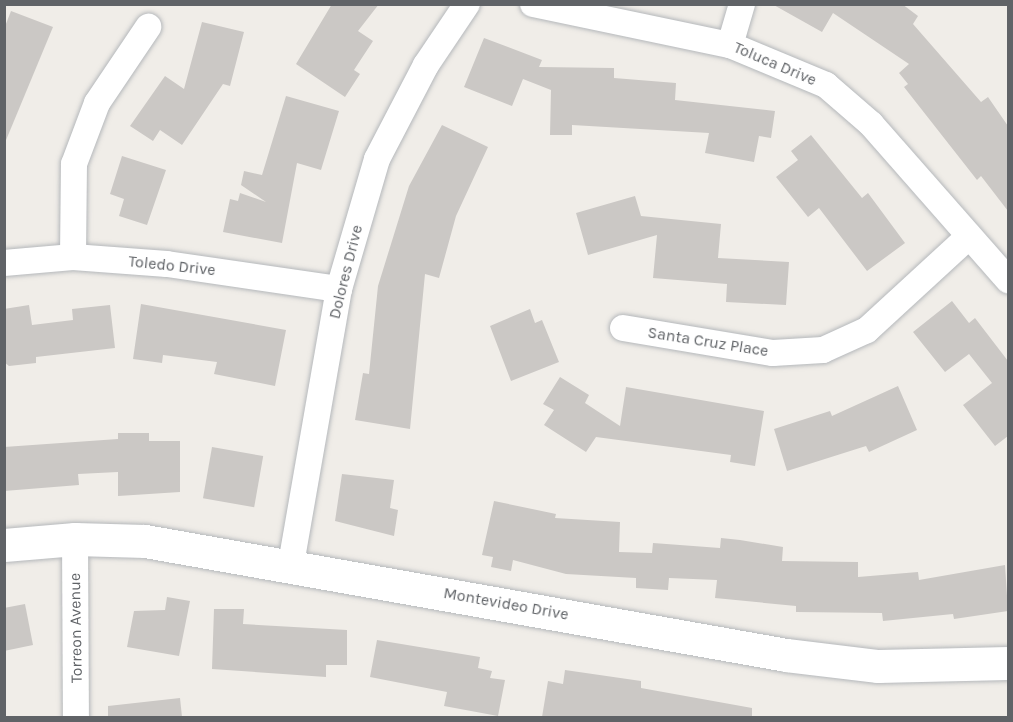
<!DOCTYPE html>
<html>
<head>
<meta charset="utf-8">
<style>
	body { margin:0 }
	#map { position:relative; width:1013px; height:722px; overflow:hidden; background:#f0ede8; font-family:Karla,sans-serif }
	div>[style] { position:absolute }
	.building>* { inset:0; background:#cbc8c5; transform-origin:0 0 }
	.roads { filter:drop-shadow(0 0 2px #b5b8bb) drop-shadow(0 0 2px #b5b8bb) }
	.street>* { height:26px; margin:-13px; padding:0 13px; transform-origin:13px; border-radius:13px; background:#fff }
	.secondary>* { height:33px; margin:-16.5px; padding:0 16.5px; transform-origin:16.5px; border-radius:16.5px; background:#fff }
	span { translate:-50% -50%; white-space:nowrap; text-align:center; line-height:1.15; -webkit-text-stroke:5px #fff; paint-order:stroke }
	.street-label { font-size:16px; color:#606367 }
	.frame { position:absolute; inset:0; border:6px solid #606367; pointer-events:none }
</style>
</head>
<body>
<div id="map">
	<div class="building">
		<i style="clip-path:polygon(332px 4px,379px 4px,358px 31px,373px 41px,354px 70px,360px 74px,345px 97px,296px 64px)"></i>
		<i style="clip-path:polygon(772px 4px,902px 4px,918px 16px,913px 24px,981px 102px,988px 97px,1008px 126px,1008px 211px,981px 176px,977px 180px,904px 87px,908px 84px,899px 73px,909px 64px,833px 13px,822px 32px)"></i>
		<i style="clip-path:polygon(11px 11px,53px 27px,4px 145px,4px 29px)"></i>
		<i style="clip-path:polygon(202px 22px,244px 32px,230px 86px,223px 84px,182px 145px,160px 130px,153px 141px,130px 126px,165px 76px,184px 89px)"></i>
		<i style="clip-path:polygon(484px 38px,542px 60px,539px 67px,614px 68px,614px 78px,676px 83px,675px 100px,775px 111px,771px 138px,759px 136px,754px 162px,705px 153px,709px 133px,572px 125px,572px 135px,550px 135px,551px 90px,523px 79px,512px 106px,464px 87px)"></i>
		<i style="clip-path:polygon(286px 96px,339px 111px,321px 170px,297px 163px,282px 243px,223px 232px,230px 199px,238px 201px,240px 193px,266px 202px,241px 185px,244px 171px,262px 175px)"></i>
		<i style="clip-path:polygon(442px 125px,488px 147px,456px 216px,439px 278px,425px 274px,410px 429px,355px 420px,363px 373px,369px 374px,378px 286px,409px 186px)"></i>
		<i style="clip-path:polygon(811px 135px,862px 198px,868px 193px,905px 243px,867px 271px,819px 208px,808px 217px,776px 177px,798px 160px,791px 151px)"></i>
		<i style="clip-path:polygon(122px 156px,166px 170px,147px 225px,119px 216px,124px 199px,110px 194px)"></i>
		<i style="clip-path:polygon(635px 196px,641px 216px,721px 224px,718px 258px,789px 262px,786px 305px,726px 302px,727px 284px,653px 278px,657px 235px,588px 255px,576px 213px)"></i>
		<i style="clip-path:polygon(952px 301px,969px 323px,975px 318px,1008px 361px,1008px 436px,995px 446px,963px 405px,992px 383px,969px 354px,945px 372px,913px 332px)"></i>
		<i style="clip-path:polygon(141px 304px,286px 330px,275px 386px,214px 374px,217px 362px,163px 355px,162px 363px,133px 359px)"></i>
		<i style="clip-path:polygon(29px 305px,32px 325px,73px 320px,72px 309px,110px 305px,115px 348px,36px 357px,36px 363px,9px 366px,4px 362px,4px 309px)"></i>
		<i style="clip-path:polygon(530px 309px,535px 323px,542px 320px,559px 362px,511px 381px,490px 326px)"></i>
		<i style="clip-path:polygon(560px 377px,589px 395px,585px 403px,620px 426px,626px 387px,764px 411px,755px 466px,730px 462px,731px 455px,596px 437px,586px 452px,544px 425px,554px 410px,543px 404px)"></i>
		<i style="clip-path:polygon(898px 386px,917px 430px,869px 452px,866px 446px,787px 471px,774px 429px,830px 411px,832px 416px)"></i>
		<i style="clip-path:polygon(118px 433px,149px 433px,149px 441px,180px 441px,180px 492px,118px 496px,118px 472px,78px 474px,79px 485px,4px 491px,4px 447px,118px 439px)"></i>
		<i style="left:212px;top:447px;width:52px;height:52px;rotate:10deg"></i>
		<i style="clip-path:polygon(342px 474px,394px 480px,390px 508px,398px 510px,394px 536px,335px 521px)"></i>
		<i style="clip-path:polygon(494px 501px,556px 514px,555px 518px,620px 522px,619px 552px,652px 553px,653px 543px,720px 548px,721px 538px,740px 540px,783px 547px,782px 561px,858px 562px,858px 577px,918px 572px,919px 580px,1005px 565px,1008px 611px,954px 619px,953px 614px,883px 621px,882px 613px,796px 612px,796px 606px,715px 598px,717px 580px,669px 578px,668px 590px,636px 588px,636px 578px,566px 574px,513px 560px,511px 571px,491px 567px,493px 557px,482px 555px)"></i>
		<i style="clip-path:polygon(167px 597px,190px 601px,179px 656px,127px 647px,134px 611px,165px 610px)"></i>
		<i style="clip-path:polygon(25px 604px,33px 645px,4px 651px,4px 608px)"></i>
		<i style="clip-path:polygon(214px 609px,244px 609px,243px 624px,347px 630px,347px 665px,326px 665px,326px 677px,212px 669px)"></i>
		<i style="clip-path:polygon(377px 640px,480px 657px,478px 668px,492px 671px,490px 678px,505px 680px,498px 716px,444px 706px,447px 692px,370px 677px)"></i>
		<i style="clip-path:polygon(565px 670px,641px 681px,641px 688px,752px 708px,752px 717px,542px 717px,548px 681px,563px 684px)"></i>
		<i style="clip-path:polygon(180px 698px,182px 717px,108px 717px,108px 706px)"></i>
	</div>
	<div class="roads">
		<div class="street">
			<i style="left:533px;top:4px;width:201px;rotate:11.8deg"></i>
			<i style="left:730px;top:45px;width:104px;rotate:22.6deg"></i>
			<i style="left:826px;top:85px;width:60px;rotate:40.9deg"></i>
			<i style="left:871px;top:124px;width:208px;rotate:48.7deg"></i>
			<i style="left:730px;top:45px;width:43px;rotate:-73.7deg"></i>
			<i style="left:73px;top:257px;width:93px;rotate:-89.4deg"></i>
			<i style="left:74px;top:164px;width:65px;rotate:-69.3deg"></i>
			<i style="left:97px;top:103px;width:92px;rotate:-56.1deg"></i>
			<i style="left:4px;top:263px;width:69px;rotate:-5deg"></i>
			<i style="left:73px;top:257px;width:94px;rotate:4.3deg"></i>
			<i style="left:167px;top:264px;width:174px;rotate:8.3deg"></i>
			<i style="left:623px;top:328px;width:152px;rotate:9.5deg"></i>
			<i style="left:773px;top:353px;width:50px;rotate:-3.4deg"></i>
			<i style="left:823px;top:350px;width:48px;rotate:-24.4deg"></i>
			<i style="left:867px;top:330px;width:137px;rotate:-42.6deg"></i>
			<i style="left:75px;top:539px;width:179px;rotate:89.7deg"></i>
			<i style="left:291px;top:564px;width:279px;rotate:-80.1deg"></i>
			<i style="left:339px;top:289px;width:135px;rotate:-73.7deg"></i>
			<i style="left:377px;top:159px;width:106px;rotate:-62.5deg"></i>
			<i style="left:426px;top:65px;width:73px;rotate:-56.1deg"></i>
		</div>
		<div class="secondary">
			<i style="left:4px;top:545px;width:71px;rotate:-4.8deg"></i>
			<i style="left:75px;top:539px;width:70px;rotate:1.6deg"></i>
			<i style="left:145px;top:541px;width:651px;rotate:10.08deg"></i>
			<i style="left:786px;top:655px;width:93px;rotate:6.8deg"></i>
			<i style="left:878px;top:666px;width:130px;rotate:-1.3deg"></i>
		</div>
	</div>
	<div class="street-label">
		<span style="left:775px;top:64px;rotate:23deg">Toluca Drive</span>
		<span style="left:172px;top:266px;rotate:6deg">Toledo Drive</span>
		<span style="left:346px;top:272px;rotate:-76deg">Dolores Drive</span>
		<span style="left:708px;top:342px;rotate:9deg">Santa Cruz Place</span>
		<span style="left:506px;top:604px;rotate:10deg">Montevideo Drive</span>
		<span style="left:76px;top:628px;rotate:-91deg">Torreon Avenue</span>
	</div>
	<div class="frame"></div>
</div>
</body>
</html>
